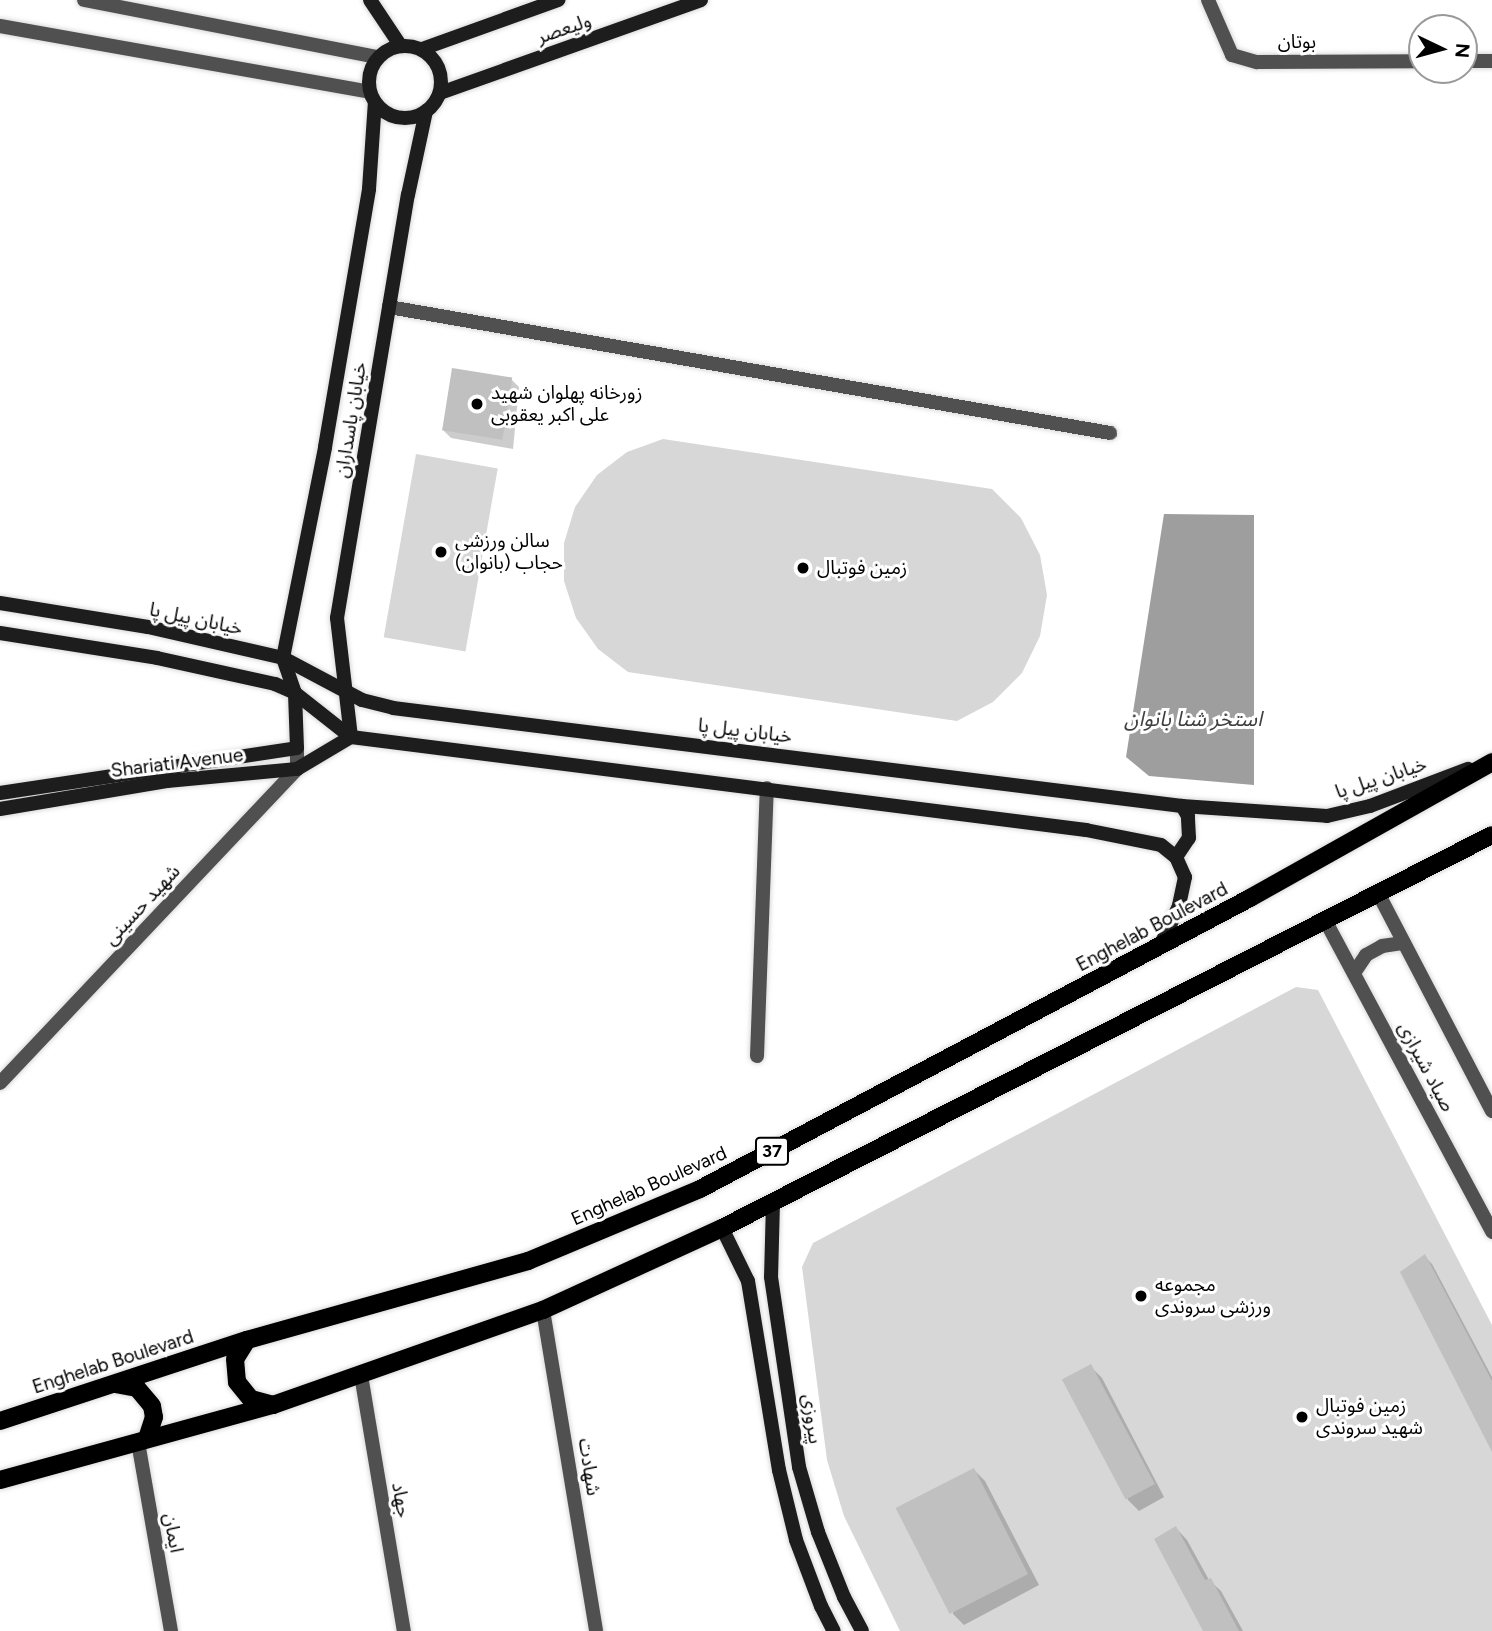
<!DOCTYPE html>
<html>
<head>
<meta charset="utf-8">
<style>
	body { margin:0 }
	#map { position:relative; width:1492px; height:1631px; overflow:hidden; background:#fff; font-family:Figtree,"Noto Sans Arabic",sans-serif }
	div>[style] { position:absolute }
	.green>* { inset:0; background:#d7d7d7; transform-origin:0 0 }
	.water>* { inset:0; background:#9e9e9e }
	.shadow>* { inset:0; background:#0003 }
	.building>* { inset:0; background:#c0c0c0; transform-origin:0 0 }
	.roads { filter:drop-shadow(0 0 2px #dbdbdb) drop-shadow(0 0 2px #dbdbdb) }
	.minor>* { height:14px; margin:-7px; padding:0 7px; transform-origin:7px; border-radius:7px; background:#505050 }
	.tertiary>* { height:14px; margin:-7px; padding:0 7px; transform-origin:7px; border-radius:7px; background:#505050 }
	.secondary>* { height:14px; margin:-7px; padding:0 7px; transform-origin:7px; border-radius:7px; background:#1d1d1d }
	.secondary>.ring { margin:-7px; padding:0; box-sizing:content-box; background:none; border:14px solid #1d1d1d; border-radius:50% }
	.primary>* { height:18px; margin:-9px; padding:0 9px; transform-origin:9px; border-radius:9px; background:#000 }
	.dots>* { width:19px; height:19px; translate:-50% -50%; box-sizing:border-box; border:4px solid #fff; border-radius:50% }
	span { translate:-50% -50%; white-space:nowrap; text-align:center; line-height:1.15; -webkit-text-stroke:6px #fff; paint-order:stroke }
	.shield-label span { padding:2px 5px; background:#fff; border:2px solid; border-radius:5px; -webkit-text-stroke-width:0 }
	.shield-label { font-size:18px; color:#000; font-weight:700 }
	.street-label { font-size:19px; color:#000 }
	.poi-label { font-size:19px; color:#000 }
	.left { translate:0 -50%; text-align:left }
	.water-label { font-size:21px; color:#3f3f3f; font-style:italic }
	.north { position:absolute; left:1408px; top:14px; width:70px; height:70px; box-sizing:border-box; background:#fff; border:2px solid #999; border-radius:50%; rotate:95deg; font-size:19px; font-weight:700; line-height:28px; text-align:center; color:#000 }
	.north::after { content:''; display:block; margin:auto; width:24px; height:32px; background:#000; clip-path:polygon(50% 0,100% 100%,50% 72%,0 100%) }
</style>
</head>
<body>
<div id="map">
	<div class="green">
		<i style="clip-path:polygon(663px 439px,992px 489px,1021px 518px,1040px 555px,1047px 595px,1040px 636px,1022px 673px,993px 702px,957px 721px,628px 672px,598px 649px,576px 618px,564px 581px,564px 543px,575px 507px,597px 475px,627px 452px)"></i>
		<i style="left:416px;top:454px;width:83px;height:186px;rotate:10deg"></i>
		<i style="clip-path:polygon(1296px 987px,1318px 990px,1492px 1325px,1492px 1631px,900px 1631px,844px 1516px,827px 1460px,802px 1267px,813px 1243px)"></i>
	</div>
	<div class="water">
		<i style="clip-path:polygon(1164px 514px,1254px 515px,1254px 785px,1149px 776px,1126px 757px)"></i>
	</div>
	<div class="shadow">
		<i style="clip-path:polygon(511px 379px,519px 387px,513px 449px,451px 438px,442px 429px)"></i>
		<i style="clip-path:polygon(1424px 1256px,1432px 1264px,1492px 1377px,1492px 1445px)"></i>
		<i style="clip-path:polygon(1091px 1367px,1102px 1378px,1164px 1497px,1139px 1511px,1128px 1500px)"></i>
		<i style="clip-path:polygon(974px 1470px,985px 1481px,1039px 1585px,964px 1625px,953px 1614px)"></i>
		<i style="clip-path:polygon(1176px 1528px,1187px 1540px,1209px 1580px,1221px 1591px,1243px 1631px,1205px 1631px)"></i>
	</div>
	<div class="building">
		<i style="left:452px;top:368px;width:61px;height:63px;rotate:9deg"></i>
		<i style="clip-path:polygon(1425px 1254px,1492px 1381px,1492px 1452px,1400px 1272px)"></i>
		<i style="left:1091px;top:1364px;width:136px;height:33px;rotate:62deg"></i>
		<i style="left:974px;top:1468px;width:119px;height:88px;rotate:63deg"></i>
		<i style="clip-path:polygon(1176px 1526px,1205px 1580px,1211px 1578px,1239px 1631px,1203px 1631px,1154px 1539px)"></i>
	</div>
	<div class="roads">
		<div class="minor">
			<i style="left:1208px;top:0;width:60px;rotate:66.4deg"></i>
			<i style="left:1232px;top:55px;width:26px;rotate:16deg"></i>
			<i style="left:1257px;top:62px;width:165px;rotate:-0.3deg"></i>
			<i style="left:1464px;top:61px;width:28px"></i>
			<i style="left:389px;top:307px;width:732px;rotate:9.91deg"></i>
			<i style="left:757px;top:1056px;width:268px;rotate:-87.9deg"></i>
			<i style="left:0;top:1083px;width:432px;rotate:-46.6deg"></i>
			<i style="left:297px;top:769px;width:21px;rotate:-90deg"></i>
			<i style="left:543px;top:1310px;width:325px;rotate:80.6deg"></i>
			<i style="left:361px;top:1375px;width:260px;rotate:80.5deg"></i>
			<i style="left:138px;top:1442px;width:192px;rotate:80.1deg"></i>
		</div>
		<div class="tertiary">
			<i style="left:84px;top:0;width:299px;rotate:11deg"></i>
			<i style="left:0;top:26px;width:376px;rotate:10.1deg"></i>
			<i style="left:1378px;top:893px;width:246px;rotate:62.4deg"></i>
			<i style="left:1325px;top:920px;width:354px;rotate:61.8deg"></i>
			<i style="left:1354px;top:973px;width:22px;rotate:-56deg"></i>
			<i style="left:1366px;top:955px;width:18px;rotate:-29deg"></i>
			<i style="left:1382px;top:946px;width:22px;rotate:-8deg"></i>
		</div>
		<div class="secondary">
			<i style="left:370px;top:0;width:54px;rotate:56.3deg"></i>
			<i class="ring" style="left:369px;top:46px;width:58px;height:58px"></i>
			<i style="left:422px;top:49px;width:145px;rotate:-19.8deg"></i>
			<i style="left:440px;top:93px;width:277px;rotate:-19.6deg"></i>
			<i style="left:0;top:603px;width:150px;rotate:9.2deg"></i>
			<i style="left:148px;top:627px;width:139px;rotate:12.9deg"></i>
			<i style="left:283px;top:658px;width:89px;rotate:28deg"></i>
			<i style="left:362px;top:700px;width:32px;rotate:14deg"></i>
			<i style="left:393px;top:708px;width:795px;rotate:7.08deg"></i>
			<i style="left:1182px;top:806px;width:145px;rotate:3.9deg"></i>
			<i style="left:1327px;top:816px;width:44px;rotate:-13.1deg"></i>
			<i style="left:1370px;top:806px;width:105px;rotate:-20.7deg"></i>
			<i style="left:0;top:633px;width:159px;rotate:9deg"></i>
			<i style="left:157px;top:658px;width:121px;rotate:12.4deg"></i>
			<i style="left:275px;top:684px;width:22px;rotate:24deg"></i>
			<i style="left:295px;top:693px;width:71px;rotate:38.2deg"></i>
			<i style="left:351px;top:737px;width:741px;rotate:7.21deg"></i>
			<i style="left:1086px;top:830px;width:76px;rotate:11.3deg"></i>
			<i style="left:1161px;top:845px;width:19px;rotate:39deg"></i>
			<i style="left:1176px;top:857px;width:22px;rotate:66deg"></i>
			<i style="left:1185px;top:877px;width:30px;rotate:102deg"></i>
			<i style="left:1179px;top:906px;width:44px;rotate:115.4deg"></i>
			<i style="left:0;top:793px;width:300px;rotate:-8.6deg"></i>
			<i style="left:297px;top:748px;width:55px;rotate:-92.1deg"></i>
			<i style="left:295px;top:693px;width:37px;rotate:-109deg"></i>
			<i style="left:283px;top:658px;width:215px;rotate:-78.7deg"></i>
			<i style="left:325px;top:447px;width:262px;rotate:-80.3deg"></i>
			<i style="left:369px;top:189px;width:87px;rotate:-86.1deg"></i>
			<i style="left:0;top:809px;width:169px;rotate:-9.5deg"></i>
			<i style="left:167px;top:781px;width:131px;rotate:-5.3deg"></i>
			<i style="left:297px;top:769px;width:63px;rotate:-30.7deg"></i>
			<i style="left:351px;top:737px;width:120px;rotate:-96.7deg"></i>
			<i style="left:337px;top:618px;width:429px;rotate:-80.5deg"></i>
			<i style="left:408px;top:195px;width:86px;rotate:-77.9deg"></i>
			<i style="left:1176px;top:857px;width:23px;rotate:-56deg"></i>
			<i style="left:1189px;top:838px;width:22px;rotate:-93deg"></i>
			<i style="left:1188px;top:816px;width:12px;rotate:-121deg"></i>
			<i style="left:773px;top:1202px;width:75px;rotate:91.5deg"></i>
			<i style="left:771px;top:1277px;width:192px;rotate:81.6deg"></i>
			<i style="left:799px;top:1467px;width:68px;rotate:73.7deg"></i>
			<i style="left:818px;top:1532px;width:70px;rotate:68.2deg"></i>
			<i style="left:844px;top:1597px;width:38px;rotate:62deg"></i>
			<i style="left:722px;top:1228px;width:59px;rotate:63.9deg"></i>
			<i style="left:748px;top:1281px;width:192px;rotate:80.7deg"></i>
			<i style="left:779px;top:1470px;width:72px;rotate:76.3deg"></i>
			<i style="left:796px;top:1540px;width:71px;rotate:69.3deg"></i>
			<i style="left:821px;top:1606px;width:28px;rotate:63deg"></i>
		</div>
		<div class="primary">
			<i style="left:247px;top:1340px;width:22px;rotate:122deg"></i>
			<i style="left:235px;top:1359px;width:23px;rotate:85deg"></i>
			<i style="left:237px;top:1382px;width:22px;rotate:51deg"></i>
			<i style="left:251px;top:1399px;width:23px;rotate:15deg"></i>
			<i style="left:115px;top:1384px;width:22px;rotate:10deg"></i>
			<i style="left:137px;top:1388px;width:23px;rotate:50deg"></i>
			<i style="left:152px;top:1406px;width:11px;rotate:80deg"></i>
			<i style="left:154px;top:1417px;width:23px;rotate:108deg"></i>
			<i style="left:0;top:1421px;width:260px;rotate:-18.2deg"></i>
			<i style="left:247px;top:1340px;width:292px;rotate:-15.7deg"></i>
			<i style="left:528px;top:1261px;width:186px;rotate:-22.7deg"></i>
			<i style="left:700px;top:1189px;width:622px;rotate:-27.88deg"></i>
			<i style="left:1250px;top:898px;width:278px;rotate:-29.3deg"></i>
			<i style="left:0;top:1480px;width:283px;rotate:-15.4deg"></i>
			<i style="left:273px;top:1405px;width:286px;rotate:-19.4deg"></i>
			<i style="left:543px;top:1310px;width:197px;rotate:-24.6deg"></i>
			<i style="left:722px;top:1228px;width:864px;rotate:-27.04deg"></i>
		</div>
	</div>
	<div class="dots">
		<i style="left:477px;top:404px;background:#000"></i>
		<i style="left:441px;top:552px;background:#000"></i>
		<i style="left:803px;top:568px;background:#000"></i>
		<i style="left:1141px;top:1296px;background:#000"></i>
		<i style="left:1302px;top:1417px;background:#000"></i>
	</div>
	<div class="shield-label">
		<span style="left:772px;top:1151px">37</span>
	</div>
	<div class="street-label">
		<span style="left:564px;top:29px;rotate:-19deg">ولیعصر</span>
		<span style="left:1297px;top:42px">بوتان</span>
		<span style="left:351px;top:420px;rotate:-81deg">خیابان پاسداران</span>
		<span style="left:196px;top:619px;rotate:12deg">خیابان پیل پا</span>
		<span style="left:745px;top:731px;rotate:7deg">خیابان پیل پا</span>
		<span style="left:177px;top:763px;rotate:-7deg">Shariati Avenue</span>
		<span style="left:1381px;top:778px;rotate:-18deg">خیابان پیل پا</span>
		<span style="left:142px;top:905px;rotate:-47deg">شهید حسینی</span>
		<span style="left:1152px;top:927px;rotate:-28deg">Enghelab Boulevard</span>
		<span style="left:1426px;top:1067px;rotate:62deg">صیاد شیرازی</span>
		<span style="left:649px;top:1186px;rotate:-24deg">Enghelab Boulevard</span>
		<span style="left:113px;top:1362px;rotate:-18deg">Enghelab Boulevard</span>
		<span style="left:812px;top:1419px;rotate:82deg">پیروزی</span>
		<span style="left:589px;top:1467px;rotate:81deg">شهادت</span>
		<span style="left:401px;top:1500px;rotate:80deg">جهاد</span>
		<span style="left:173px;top:1533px;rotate:80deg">ایمان</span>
	</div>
	<div class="poi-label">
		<span class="left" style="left:491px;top:404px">زورخانه پهلوان شهید<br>علی اکبر یعقوبی</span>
		<span class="left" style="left:455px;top:552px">سالن ورزشی<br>حجاب (بانوان)</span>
		<span class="left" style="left:817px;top:568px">زمین فوتبال</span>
		<span class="left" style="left:1155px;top:1296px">مجموعه<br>ورزشی سروندی</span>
		<span class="left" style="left:1316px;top:1417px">زمین فوتبال<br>شهید سروندی</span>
	</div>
	<div class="water-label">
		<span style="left:1193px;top:719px">استخر شنا بانوان</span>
	</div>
	<div class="north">N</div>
</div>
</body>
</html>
